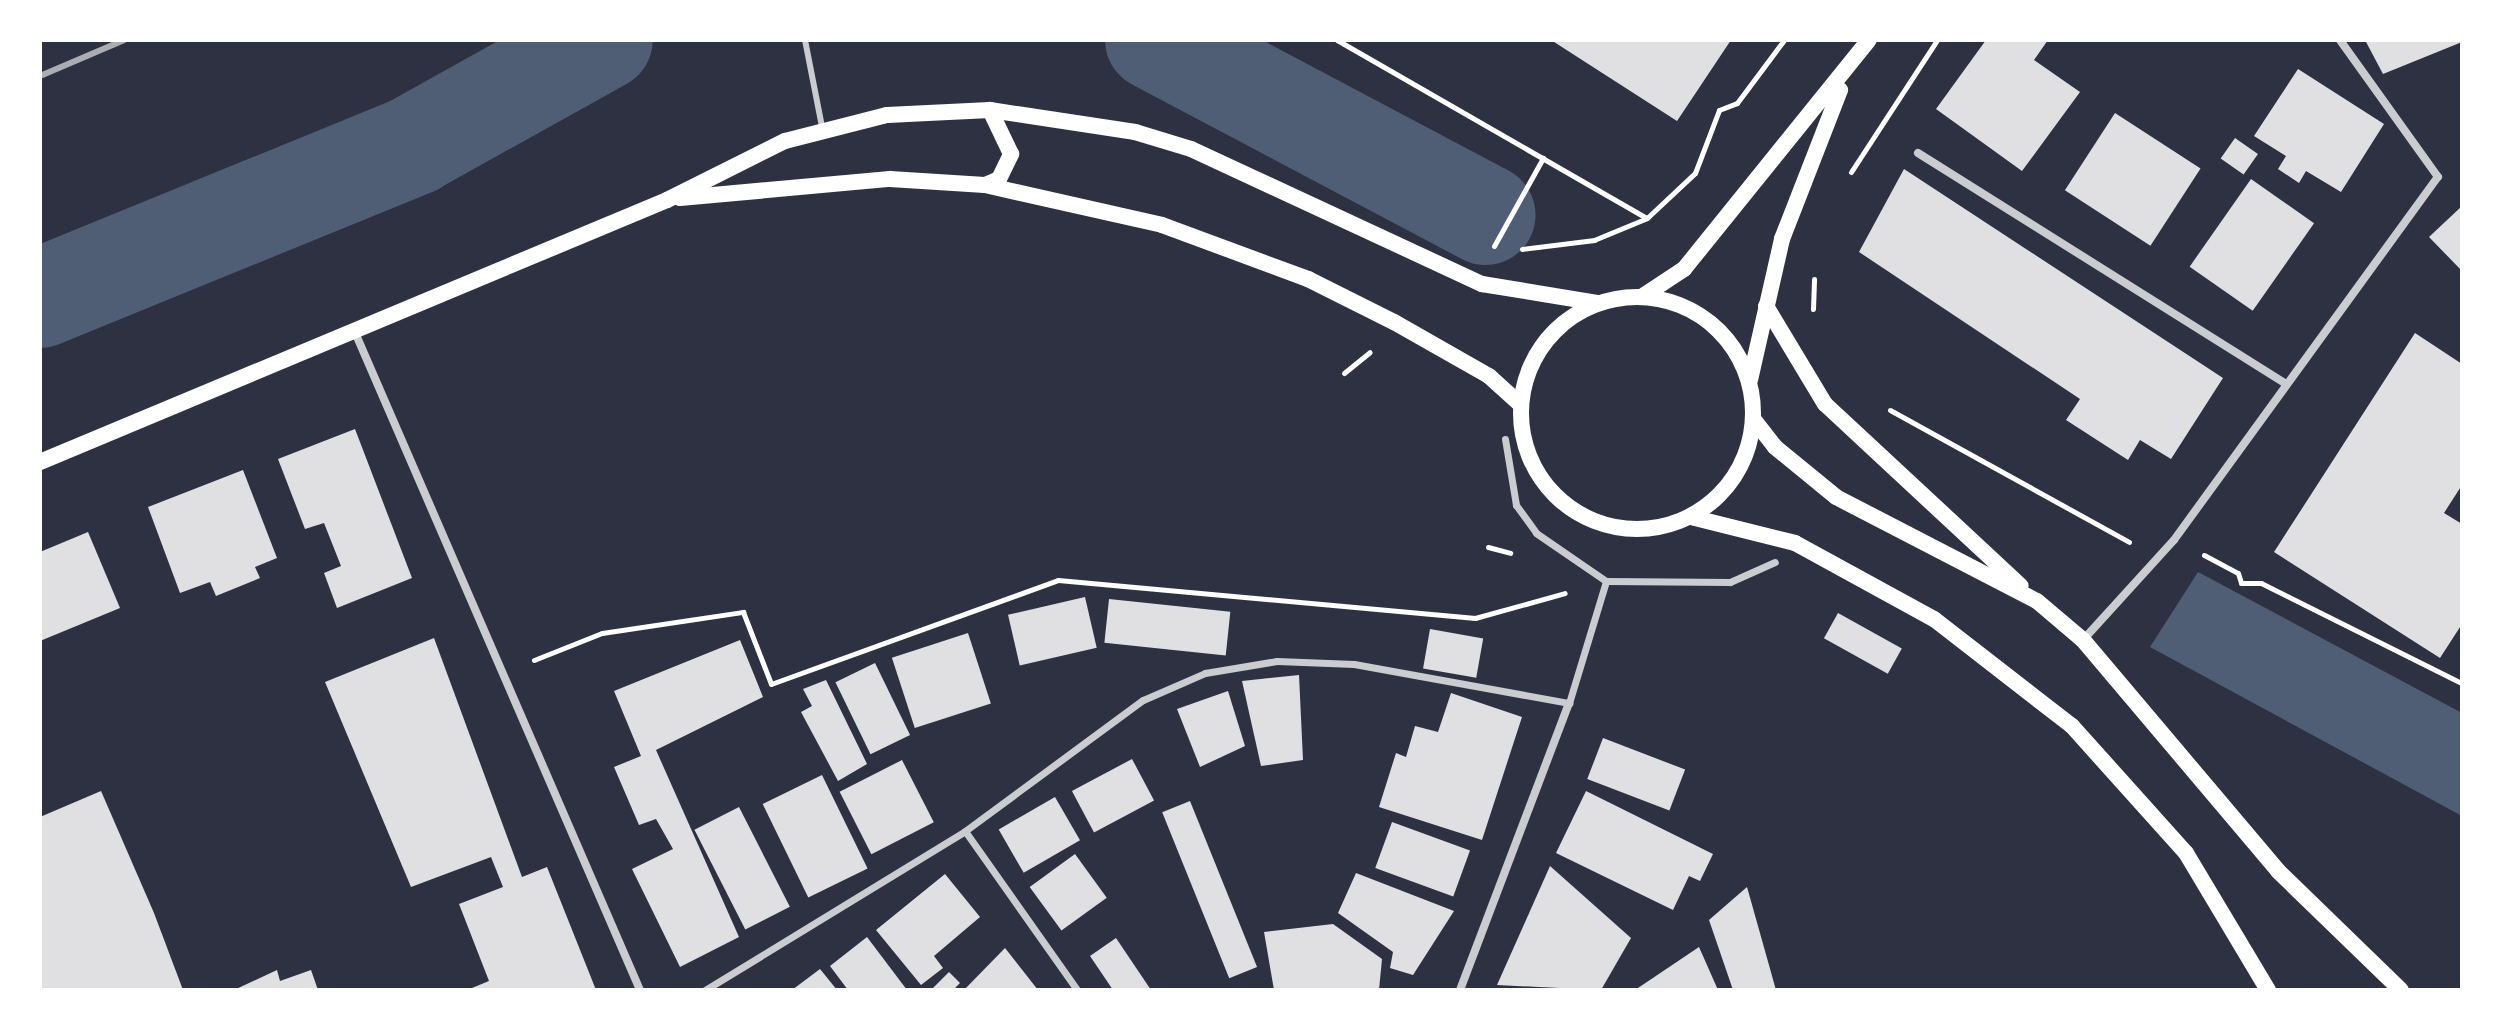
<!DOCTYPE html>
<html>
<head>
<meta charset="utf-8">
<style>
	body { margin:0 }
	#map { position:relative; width:2502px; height:1030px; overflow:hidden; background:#2d3142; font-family:"Times New Roman",serif }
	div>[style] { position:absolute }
	.water>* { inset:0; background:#4f5d75 }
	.river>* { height:100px; margin:-50px; padding:0 50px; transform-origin:50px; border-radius:50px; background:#4f5d75 }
	.building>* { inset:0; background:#e0e0e3; transform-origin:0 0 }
	.path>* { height:5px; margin:-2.5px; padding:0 2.5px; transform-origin:2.5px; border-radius:2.5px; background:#fff }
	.service>* { height:6px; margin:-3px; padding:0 3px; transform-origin:3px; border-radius:3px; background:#caccd0 }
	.pedestrian>* { height:7px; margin:-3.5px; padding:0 3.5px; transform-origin:3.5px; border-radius:3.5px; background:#caccd0 }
	.minor>* { height:8px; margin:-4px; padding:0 4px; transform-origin:4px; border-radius:4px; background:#caccd0 }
	.secondary>* { height:16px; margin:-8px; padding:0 8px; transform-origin:8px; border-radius:8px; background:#fff }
	.secondary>.ring { margin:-8px; padding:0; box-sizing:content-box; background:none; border:16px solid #fff; border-radius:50% }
	.rail>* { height:6px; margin:-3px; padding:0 3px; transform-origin:3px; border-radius:3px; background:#abadb3 }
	span { translate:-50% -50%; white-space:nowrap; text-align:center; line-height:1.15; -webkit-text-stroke:8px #fff; paint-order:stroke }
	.frame { position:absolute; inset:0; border:42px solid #fff; pointer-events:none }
</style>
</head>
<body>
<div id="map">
	<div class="water">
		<i style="clip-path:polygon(2198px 572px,2462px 713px,2462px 816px,2150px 647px)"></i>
	</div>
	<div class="river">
		<i style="left:1155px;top:40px;width:374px;rotate:27.9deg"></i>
		<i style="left:40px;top:298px;width:404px;rotate:-22.2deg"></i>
		<i style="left:414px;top:145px;width:216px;rotate:-29.1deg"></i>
	</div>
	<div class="building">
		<i style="clip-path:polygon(1551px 40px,1731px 40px,1677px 121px)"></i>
		<i style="clip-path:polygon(1986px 40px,2048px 40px,2034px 60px,2080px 92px,2022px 171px,1936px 109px)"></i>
		<i style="clip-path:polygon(2365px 40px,2462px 40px,2462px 42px,2383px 74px)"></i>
		<i style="clip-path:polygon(2298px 69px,2384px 124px,2341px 192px,2306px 171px,2299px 183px,2278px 169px,2286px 156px,2254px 136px)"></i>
		<i style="left:2115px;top:113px;width:102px;height:92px;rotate:33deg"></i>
		<i style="left:2235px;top:138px;width:28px;height:25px;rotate:35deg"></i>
		<i style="clip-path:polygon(1904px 169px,2223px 378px,2171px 459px,2140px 440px,2128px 460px,2066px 420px,2080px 399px,1859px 252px)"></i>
		<i style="left:2251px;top:179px;width:77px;height:107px;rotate:35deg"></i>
		<i style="clip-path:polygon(2462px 206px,2462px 271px,2429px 237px)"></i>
		<i style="clip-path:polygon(2415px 333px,2462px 364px,2462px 485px,2444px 513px,2462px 524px,2462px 624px,2440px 658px,2274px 552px)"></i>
		<i style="clip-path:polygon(355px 429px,412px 578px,337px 608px,324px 573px,341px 566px,324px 523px,305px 529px,278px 459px)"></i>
		<i style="clip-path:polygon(243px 470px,277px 558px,255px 567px,260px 578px,216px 596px,210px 582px,180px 593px,148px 507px)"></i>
		<i style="clip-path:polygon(88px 532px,120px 608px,40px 641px,40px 552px)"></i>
		<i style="left:1085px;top:597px;width:52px;height:79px;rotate:77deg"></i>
		<i style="left:1109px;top:599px;width:122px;height:44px;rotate:6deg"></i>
		<i style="left:1838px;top:613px;width:73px;height:29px;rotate:29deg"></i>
		<i style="left:1430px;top:629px;width:54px;height:40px;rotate:10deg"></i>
		<i style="left:968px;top:633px;width:74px;height:80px;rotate:72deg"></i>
		<i style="clip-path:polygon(434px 638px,522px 877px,547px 867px,596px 990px,467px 990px,489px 981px,459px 904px,503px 887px,491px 857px,411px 887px,325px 682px)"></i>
		<i style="clip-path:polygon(740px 640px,763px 697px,656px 750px,739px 937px,680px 967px,632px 869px,673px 849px,656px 819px,639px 825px,614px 767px,641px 756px,614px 691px)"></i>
		<i style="left:875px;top:663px;width:80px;height:44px;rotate:64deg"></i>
		<i style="clip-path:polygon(1299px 675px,1303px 760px,1261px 766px,1242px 681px)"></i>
		<i style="clip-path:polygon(826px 680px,867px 764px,838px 781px,801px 712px,812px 706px,803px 689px)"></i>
		<i style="clip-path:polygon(1228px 691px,1245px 746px,1200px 767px,1177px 709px)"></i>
		<i style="clip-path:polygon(1451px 693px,1522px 717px,1482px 840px,1379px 807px,1396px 753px,1406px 757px,1415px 726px,1438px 732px)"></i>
		<i style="left:1603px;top:738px;width:88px;height:44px;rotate:21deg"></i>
		<i style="left:1132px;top:759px;width:47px;height:68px;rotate:62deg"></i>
		<i style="left:902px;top:760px;width:70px;height:70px;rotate:63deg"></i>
		<i style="left:822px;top:775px;width:104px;height:66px;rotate:64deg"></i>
		<i style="clip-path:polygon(101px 791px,154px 913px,183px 990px,40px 990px,40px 817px)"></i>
		<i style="clip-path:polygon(1586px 791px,1713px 854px,1700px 881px,1689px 876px,1673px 910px,1556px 853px)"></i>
		<i style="left:1055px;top:797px;width:50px;height:65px;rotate:60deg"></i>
		<i style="left:1190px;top:801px;width:179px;height:30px;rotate:68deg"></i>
		<i style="left:739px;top:807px;width:112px;height:50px;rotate:63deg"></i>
		<i style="left:1392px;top:822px;width:83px;height:49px;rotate:20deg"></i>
		<i style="left:1075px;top:854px;width:54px;height:56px;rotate:54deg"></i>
		<i style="clip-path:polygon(1550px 866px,1631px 938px,1601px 990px,1497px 985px)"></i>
		<i style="clip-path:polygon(1356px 873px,1454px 911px,1413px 975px,1390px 968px,1393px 952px,1338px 913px)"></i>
		<i style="clip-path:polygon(945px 874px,980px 917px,934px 956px,943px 968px,921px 985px,876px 930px)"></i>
		<i style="clip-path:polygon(1747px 887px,1776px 990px,1733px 990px,1709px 920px)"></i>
		<i style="clip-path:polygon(1333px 924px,1382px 959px,1379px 990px,1274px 990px,1264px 932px)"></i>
		<i style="clip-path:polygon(867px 937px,907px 990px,848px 990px,830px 966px)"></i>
		<i style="clip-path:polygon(1116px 938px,1151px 990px,1113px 990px,1090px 956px)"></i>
		<i style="clip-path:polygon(1699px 947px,1718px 990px,1635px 990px)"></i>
		<i style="clip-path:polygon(1005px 948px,1038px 990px,964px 990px)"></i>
		<i style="clip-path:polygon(820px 969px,837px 990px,792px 990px)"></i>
		<i style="clip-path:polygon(277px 970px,280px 981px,311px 970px,318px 990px,234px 990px)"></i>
		<i style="clip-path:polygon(949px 972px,960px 983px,953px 990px,931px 990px)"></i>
	</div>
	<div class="path">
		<i style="left:1337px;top:40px;width:357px;rotate:29.9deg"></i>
		<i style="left:1851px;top:172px;width:158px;rotate:-56.9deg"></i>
		<i style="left:1494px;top:246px;width:101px;rotate:-60.9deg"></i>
		<i style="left:1522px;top:249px;width:73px;rotate:-7.1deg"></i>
		<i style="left:1594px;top:240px;width:57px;rotate:-22.5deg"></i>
		<i style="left:1647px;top:218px;width:66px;rotate:-43.2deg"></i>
		<i style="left:1695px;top:173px;width:67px;rotate:-69.1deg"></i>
		<i style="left:1719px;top:110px;width:19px;rotate:-21deg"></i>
		<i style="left:1737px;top:103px;width:79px;rotate:-53.3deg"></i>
		<i style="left:1813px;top:309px;width:30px;rotate:-88deg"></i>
		<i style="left:1344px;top:373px;width:33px;rotate:-39deg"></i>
		<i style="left:1890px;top:410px;width:273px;rotate:28.9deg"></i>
		<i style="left:1488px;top:547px;width:23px;rotate:15deg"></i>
		<i style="left:2204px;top:555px;width:38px;rotate:28deg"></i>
		<i style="left:2238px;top:573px;width:10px;rotate:73deg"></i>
		<i style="left:2241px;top:583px;width:20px"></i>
		<i style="left:2261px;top:583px;width:225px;rotate:26.5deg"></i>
		<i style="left:534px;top:660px;width:73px;rotate:-21.7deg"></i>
		<i style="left:602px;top:633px;width:143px;rotate:-8.5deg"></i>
		<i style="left:743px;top:612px;width:77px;rotate:68.7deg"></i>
		<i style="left:771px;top:684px;width:305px;rotate:-19.9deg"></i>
		<i style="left:1058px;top:580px;width:419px;rotate:5.2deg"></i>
		<i style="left:1475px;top:618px;width:93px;rotate:-15.5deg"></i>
	</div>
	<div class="service">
		<i style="left:805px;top:40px;width:89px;rotate:78.9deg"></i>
	</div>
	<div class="pedestrian">
		<i style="left:1505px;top:439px;width:67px;rotate:80.5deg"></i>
		<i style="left:1516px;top:505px;width:34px;rotate:54deg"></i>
		<i style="left:1536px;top:533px;width:85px;rotate:34.4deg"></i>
		<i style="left:1606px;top:581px;width:124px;rotate:0.5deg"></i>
		<i style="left:1730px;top:582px;width:49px;rotate:-24deg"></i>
		<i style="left:965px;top:831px;width:194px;rotate:54.8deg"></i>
		<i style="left:705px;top:990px;width:305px;rotate:-31.4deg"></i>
		<i style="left:965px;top:831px;width:221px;rotate:-36.4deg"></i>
		<i style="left:1143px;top:700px;width:68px;rotate:-23.5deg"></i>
		<i style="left:1205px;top:673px;width:73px;rotate:-9.5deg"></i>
		<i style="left:1277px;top:661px;width:77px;rotate:2.2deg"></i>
		<i style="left:1354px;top:664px;width:219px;rotate:10.3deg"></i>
		<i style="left:1569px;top:703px;width:127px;rotate:-73.1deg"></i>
	</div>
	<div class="minor">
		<i style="left:1918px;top:153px;width:433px;rotate:32.1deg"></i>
		<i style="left:354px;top:330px;width:719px;rotate:66.57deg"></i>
		<i style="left:2083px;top:640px;width:135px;rotate:-47.7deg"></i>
		<i style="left:2174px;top:540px;width:449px;rotate:-54deg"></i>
		<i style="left:2438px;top:177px;width:168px;rotate:-125.6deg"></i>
		<i style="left:1460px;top:990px;width:307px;rotate:-69.2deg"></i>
	</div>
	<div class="secondary">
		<i style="left:985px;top:185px;width:15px;rotate:-23deg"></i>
		<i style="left:999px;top:179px;width:28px;rotate:-64deg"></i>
		<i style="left:1011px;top:154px;width:49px;rotate:-115.5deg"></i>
		<i style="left:680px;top:198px;width:211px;rotate:-5.2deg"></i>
		<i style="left:890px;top:179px;width:95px;rotate:3.6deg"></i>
		<i style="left:985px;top:185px;width:181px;rotate:12.7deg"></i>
		<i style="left:1162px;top:225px;width:156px;rotate:20.3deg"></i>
		<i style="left:1308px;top:279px;width:96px;rotate:26.6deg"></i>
		<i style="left:1394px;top:322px;width:109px;rotate:29.6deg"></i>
		<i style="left:1489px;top:376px;width:43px;rotate:42.2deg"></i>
		<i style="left:1643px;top:296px;width:49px;rotate:-33.4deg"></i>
		<i style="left:1684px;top:269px;width:294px;rotate:-51.1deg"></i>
		<i class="ring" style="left:1521px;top:297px;width:216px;height:216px"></i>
		<i style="left:1766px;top:306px;width:114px;rotate:59deg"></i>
		<i style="left:1825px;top:404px;width:267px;rotate:42.9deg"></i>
		<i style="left:1750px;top:380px;width:145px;rotate:-77.2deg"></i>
		<i style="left:1782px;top:239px;width:160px;rotate:-68.7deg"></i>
		<i style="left:1754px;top:420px;width:34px;rotate:52deg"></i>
		<i style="left:1775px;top:447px;width:79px;rotate:39.3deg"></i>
		<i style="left:1836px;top:497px;width:226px;rotate:27.4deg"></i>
		<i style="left:2037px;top:601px;width:60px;rotate:40.3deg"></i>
		<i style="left:2083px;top:640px;width:302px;rotate:49.8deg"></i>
		<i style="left:2278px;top:871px;width:171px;rotate:44.1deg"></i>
		<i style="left:40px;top:462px;width:680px;rotate:-22.68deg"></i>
		<i style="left:667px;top:200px;width:132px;rotate:-26.6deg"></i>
		<i style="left:785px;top:141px;width:105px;rotate:-14.3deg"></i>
		<i style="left:887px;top:115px;width:103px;rotate:-2.8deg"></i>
		<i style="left:990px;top:110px;width:147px;rotate:8.6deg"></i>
		<i style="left:1135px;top:132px;width:59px;rotate:16.9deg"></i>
		<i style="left:1191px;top:149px;width:321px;rotate:24.9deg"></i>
		<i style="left:1482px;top:284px;width:118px;rotate:9.3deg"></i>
		<i style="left:1691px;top:517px;width:107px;rotate:14deg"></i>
		<i style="left:1795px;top:543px;width:158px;rotate:28.7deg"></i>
		<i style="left:1934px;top:619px;width:175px;rotate:37.8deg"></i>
		<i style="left:2072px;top:726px;width:171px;rotate:48.1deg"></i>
		<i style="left:2186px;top:853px;width:160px;rotate:59.1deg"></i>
	</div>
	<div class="rail">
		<i style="left:40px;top:76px;width:91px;rotate:-23.2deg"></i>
	</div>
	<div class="frame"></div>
</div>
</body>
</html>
